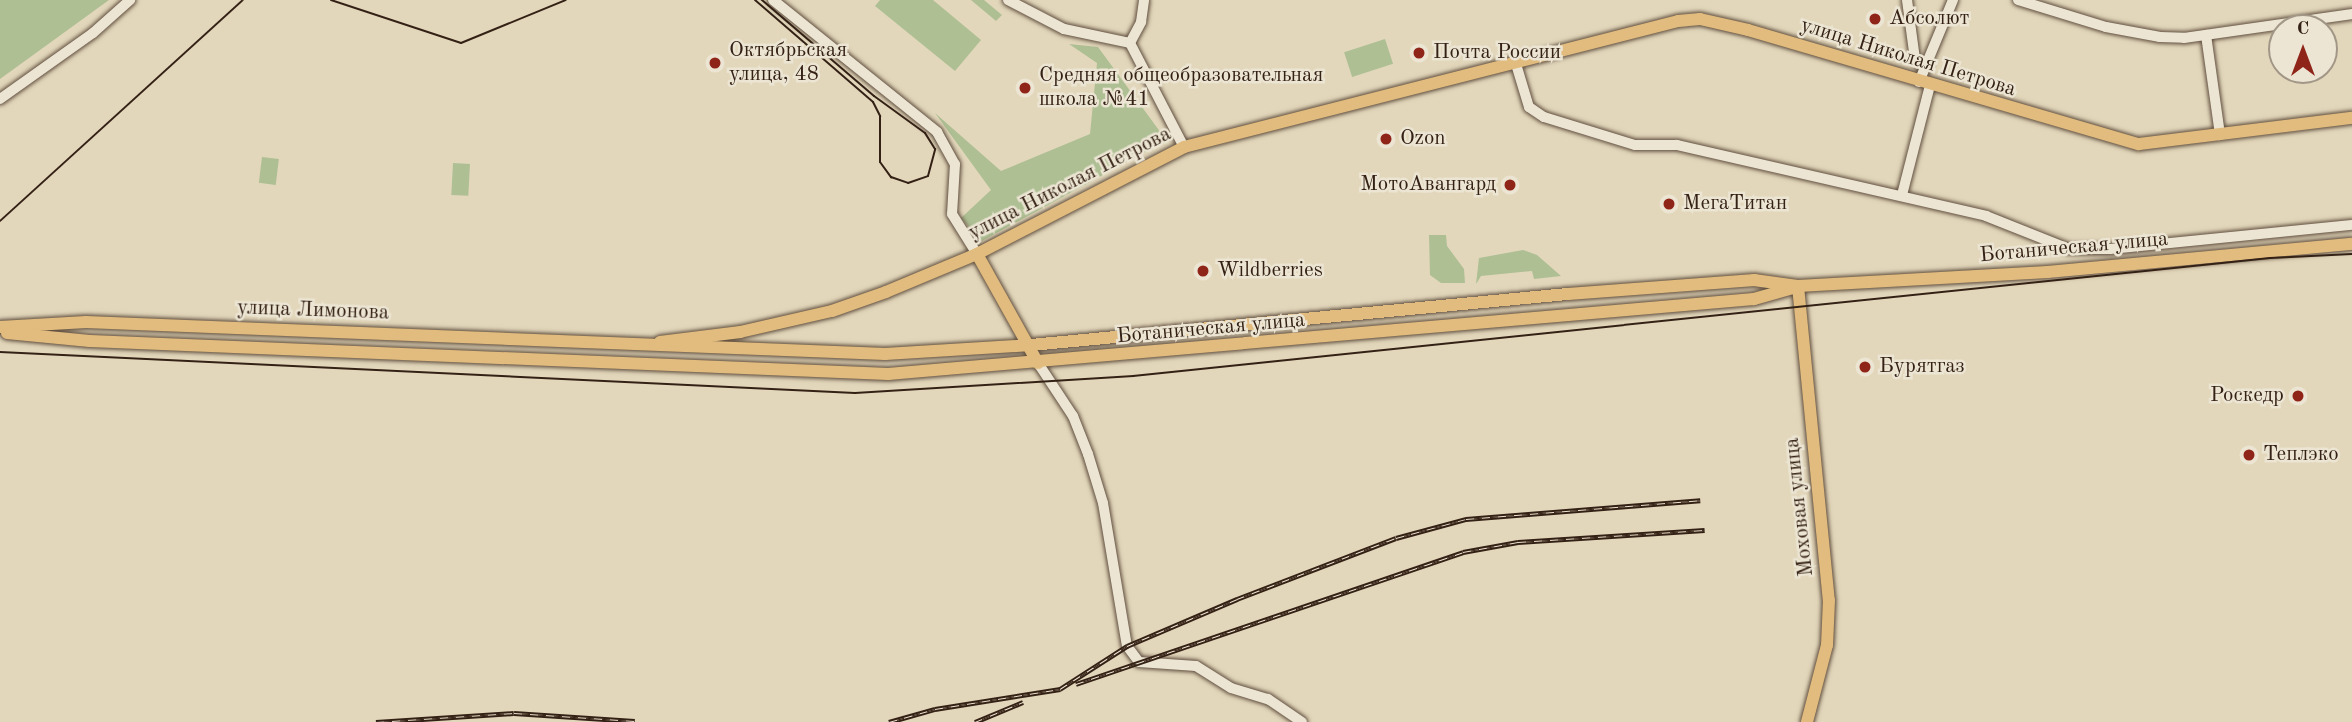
<!DOCTYPE html>
<html>
<head>
<meta charset="utf-8">
<style>
	body { margin:0 }
	#map { position:relative; width:2352px; height:722px; overflow:hidden; background:#e2d7bb; font-family:"Old Standard TT",serif }
	div>[style] { position:absolute }
	.green>* { inset:0; background:#aebf94; transform-origin:0 0 }
	.roads { filter:drop-shadow(0 0 2px #604e3e) drop-shadow(0 0 2px #604e3e) }
	.minor>* { height:10px; margin:-5px; padding:0 5px; transform-origin:5px; border-radius:5px; background:#ece5d3 }
	.major>* { height:12px; margin:-6px; padding:0 6px; transform-origin:6px; border-radius:6px; background:#e1bc7e }
	.tram>* { height:2px; margin:-1px; padding:0 1px; transform-origin:1px; border-radius:1px; background:#342115 }
	.rail>* { height:5px; margin-top:-2.5px; transform-origin:0; background:repeating-linear-gradient(90deg,#ece5d3 0 8px,#342115 0 16px); box-sizing:border-box; border-block:2px solid #342115 }
	.dots>* { width:19px; height:19px; translate:-50% -50%; box-sizing:border-box; border:4px solid #ece5d3; border-radius:50% }
	span { translate:-50% -50%; white-space:nowrap; text-align:center; line-height:1.15; -webkit-text-stroke:5px #ece5d3; paint-order:stroke }
	.poi-label { font-size:21px; color:#342115 }
	.left { translate:0 -50%; text-align:left }
	.right { translate:-100% -50%; text-align:right }
	.street-label { font-size:21px; color:#342115 }
	.north { position:absolute; left:2268px; top:14px; width:70px; height:70px; box-sizing:border-box; background:#ece5d3; border:2px solid #a29787; border-radius:50%; rotate:0deg; font-size:19px; font-weight:700; line-height:28px; text-align:center; color:#342115 }
	.north::after { content:''; display:block; margin:auto; width:24px; height:32px; background:#8f2418; clip-path:polygon(50% 0,100% 100%,50% 72%,0 100%) }
</style>
</head>
<body>
<div id="map">
	<div class="green">
		<i style="clip-path:polygon(0 0,109px 0,0 79px)"></i>
		<i style="clip-path:polygon(880px 0,933px 0,981px 40px,955px 71px,875px 6px)"></i>
		<i style="clip-path:polygon(971px 0,984px 0,1002px 15px,996px 21px)"></i>
		<i style="left:1385px;top:39px;width:26px;height:43px;rotate:72deg"></i>
		<i style="clip-path:polygon(1069px 44px,1098px 47px,1161px 133px,1156px 146px,982px 241px,961px 218px,991px 190px,935px 113px,1001px 171px,1090px 134px,1097px 63px)"></i>
		<i style="left:262px;top:157px;width:17px;height:26px;rotate:7deg"></i>
		<i style="left:453px;top:163px;width:17px;height:32px;rotate:3deg"></i>
		<i style="clip-path:polygon(1429px 235px,1446px 235px,1447px 246px,1464px 269px,1465px 283px,1441px 283px,1430px 275px)"></i>
		<i style="clip-path:polygon(1523px 250px,1537px 255px,1561px 276px,1534px 279px,1532px 271px,1481px 276px,1476px 284px,1479px 258px)"></i>
	</div>
	<div class="roads">
		<div class="minor">
			<i style="left:773px;top:0;width:211px;rotate:38.8deg"></i>
			<i style="left:937px;top:132px;width:37px;rotate:61deg"></i>
			<i style="left:955px;top:164px;width:50px;rotate:93.4deg"></i>
			<i style="left:952px;top:214px;width:47px;rotate:58deg"></i>
			<i style="left:1008px;top:0;width:63px;rotate:27.4deg"></i>
			<i style="left:1064px;top:29px;width:67px;rotate:12deg"></i>
			<i style="left:1130px;top:43px;width:117px;rotate:62.6deg"></i>
			<i style="left:1907px;top:0;width:60px;rotate:82.3deg"></i>
			<i style="left:1915px;top:59px;width:13px;rotate:42deg"></i>
			<i style="left:2018px;top:0;width:92px;rotate:17.1deg"></i>
			<i style="left:2106px;top:27px;width:55px;rotate:10.5deg"></i>
			<i style="left:2160px;top:37px;width:24px;rotate:2deg"></i>
			<i style="left:2184px;top:38px;width:170px;rotate:-8.1deg"></i>
			<i style="left:2206px;top:35px;width:101px;rotate:82deg"></i>
			<i style="left:1130px;top:43px;width:24px;rotate:-62deg"></i>
			<i style="left:1141px;top:22px;width:22px;rotate:-82deg"></i>
			<i style="left:1516px;top:64px;width:45px;rotate:73.2deg"></i>
			<i style="left:1529px;top:107px;width:18px;rotate:34deg"></i>
			<i style="left:1544px;top:117px;width:95px;rotate:17.1deg"></i>
			<i style="left:1635px;top:145px;width:42px"></i>
			<i style="left:1677px;top:145px;width:317px;rotate:12.9deg"></i>
			<i style="left:1986px;top:216px;width:89px;rotate:21.7deg"></i>
			<i style="left:2069px;top:249px;width:41px"></i>
			<i style="left:2110px;top:249px;width:243px;rotate:-5.7deg"></i>
			<i style="left:1919px;top:82px;width:89px;rotate:-67.5deg"></i>
			<i style="left:0;top:99px;width:114px;rotate:-35.4deg"></i>
			<i style="left:93px;top:33px;width:50px;rotate:-41.7deg"></i>
			<i style="left:1902px;top:195px;width:114px;rotate:-75.7deg"></i>
			<i style="left:1038px;top:363px;width:64px;rotate:56.6deg"></i>
			<i style="left:1073px;top:416px;width:41px;rotate:68.5deg"></i>
			<i style="left:1088px;top:454px;width:51px;rotate:73deg"></i>
			<i style="left:1103px;top:503px;width:145px;rotate:80.5deg"></i>
			<i style="left:1127px;top:646px;width:20px;rotate:53deg"></i>
			<i style="left:1139px;top:662px;width:57px;rotate:4deg"></i>
			<i style="left:1196px;top:666px;width:41px;rotate:32.2deg"></i>
			<i style="left:1231px;top:688px;width:39px;rotate:17deg"></i>
			<i style="left:1268px;top:699px;width:41px;rotate:34.1deg"></i>
		</div>
		<div class="major">
			<i style="left:977px;top:254px;width:125px;rotate:60.8deg"></i>
			<i style="left:1798px;top:286px;width:316px;rotate:84.4deg"></i>
			<i style="left:1829px;top:600px;width:45px;rotate:92.5deg"></i>
			<i style="left:1827px;top:645px;width:80px;rotate:104.6deg"></i>
			<i style="left:0;top:327px;width:86px;rotate:-3.3deg"></i>
			<i style="left:86px;top:322px;width:800px;rotate:2.29deg"></i>
			<i style="left:885px;top:354px;width:146px;rotate:-3.5deg"></i>
			<i style="left:1031px;top:345px;width:539px;rotate:-5.43deg"></i>
			<i style="left:1568px;top:294px;width:187px;rotate:-4.3deg"></i>
			<i style="left:1754px;top:280px;width:44px;rotate:7.8deg"></i>
			<i style="left:1798px;top:286px;width:250px;rotate:-3.2deg"></i>
			<i style="left:2048px;top:272px;width:305px;rotate:-5.3deg"></i>
			<i style="left:7px;top:333px;width:83px;rotate:5.5deg"></i>
			<i style="left:90px;top:341px;width:799px;rotate:2.37deg"></i>
			<i style="left:888px;top:374px;width:869px;rotate:-4.95deg"></i>
			<i style="left:1754px;top:299px;width:41px;rotate:-15.8deg"></i>
			<i style="left:660px;top:342px;width:81px;rotate:-7.1deg"></i>
			<i style="left:740px;top:332px;width:94px;rotate:-12.9deg"></i>
			<i style="left:832px;top:311px;width:57px;rotate:-19.4deg"></i>
			<i style="left:886px;top:292px;width:99px;rotate:-22.7deg"></i>
			<i style="left:977px;top:254px;width:233px;rotate:-27.3deg"></i>
			<i style="left:1184px;top:147px;width:510px;rotate:-14.31deg"></i>
			<i style="left:1678px;top:21px;width:22px;rotate:-5deg"></i>
			<i style="left:1700px;top:19px;width:49px;rotate:12.9deg"></i>
			<i style="left:1748px;top:30px;width:407px;rotate:16.3deg"></i>
			<i style="left:2139px;top:144px;width:215px;rotate:-7deg"></i>
		</div>
	</div>
	<div class="tram">
		<i style="left:331px;top:0;width:137px;rotate:18.3deg"></i>
		<i style="left:461px;top:43px;width:113px;rotate:-22.3deg"></i>
		<i style="left:755px;top:0;width:156px;rotate:40.8deg"></i>
		<i style="left:873px;top:102px;width:16px;rotate:63deg"></i>
		<i style="left:880px;top:116px;width:46px;rotate:90deg"></i>
		<i style="left:880px;top:162px;width:19px;rotate:54deg"></i>
		<i style="left:891px;top:177px;width:18px;rotate:19deg"></i>
		<i style="left:908px;top:183px;width:21px;rotate:-19deg"></i>
		<i style="left:928px;top:176px;width:28px;rotate:-75deg"></i>
		<i style="left:935px;top:149px;width:19px;rotate:-122deg"></i>
		<i style="left:925px;top:133px;width:63px;rotate:-144deg"></i>
		<i style="left:874px;top:96px;width:148px;rotate:-139.4deg"></i>
		<i style="left:0;top:221px;width:328px;rotate:-42.3deg"></i>
		<i style="left:0;top:352px;width:856px;rotate:2.75deg"></i>
		<i style="left:855px;top:393px;width:279px;rotate:-3.5deg"></i>
		<i style="left:1133px;top:376px;width:1143px;rotate:-5.93deg"></i>
		<i style="left:2270px;top:258px;width:82px;rotate:-2.8deg"></i>
	</div>
	<div class="rail">
		<i style="left:1076px;top:684px;width:409px;rotate:-18.8deg"></i>
		<i style="left:1463px;top:552px;width:56px;rotate:-10.3deg"></i>
		<i style="left:1518px;top:542px;width:187px;rotate:-3.7deg"></i>
		<i style="left:376px;top:722px;width:138px;rotate:-3.7deg"></i>
		<i style="left:514px;top:713px;width:121px;rotate:3.8deg"></i>
		<i style="left:889px;top:722px;width:48px;rotate:-15.8deg"></i>
		<i style="left:935px;top:709px;width:127px;rotate:-9.1deg"></i>
		<i style="left:1060px;top:689px;width:80px;rotate:-32.7deg"></i>
		<i style="left:1127px;top:646px;width:120px;rotate:-23.1deg"></i>
		<i style="left:1237px;top:599px;width:170px;rotate:-21deg"></i>
		<i style="left:1396px;top:538px;width:73px;rotate:-15.2deg"></i>
		<i style="left:1466px;top:519px;width:235px;rotate:-4.6deg"></i>
		<i style="left:975px;top:722px;width:52px;rotate:-22.6deg"></i>
	</div>
	<div class="dots">
		<i style="left:1875px;top:19px;background:#8f2418"></i>
		<i style="left:1419px;top:53px;background:#8f2418"></i>
		<i style="left:715px;top:63px;background:#8f2418"></i>
		<i style="left:1025px;top:88px;background:#8f2418"></i>
		<i style="left:1386px;top:139px;background:#8f2418"></i>
		<i style="left:1510px;top:185px;background:#8f2418"></i>
		<i style="left:1669px;top:204px;background:#8f2418"></i>
		<i style="left:1203px;top:271px;background:#8f2418"></i>
		<i style="left:1865px;top:367px;background:#8f2418"></i>
		<i style="left:2298px;top:396px;background:#8f2418"></i>
		<i style="left:2249px;top:455px;background:#8f2418"></i>
	</div>
	<div class="poi-label">
		<span class="left" style="left:1889px;top:19px">Абсолют</span>
		<span class="left" style="left:729px;top:63px">Октябрьская<br>улица, 48</span>
		<span class="left" style="left:1433px;top:53px">Почта России</span>
		<span class="left" style="left:1039px;top:88px">Средняя общеобразовательная<br>школа №41</span>
		<span class="left" style="left:1400px;top:139px">Ozon</span>
		<span class="right" style="left:1496px;top:185px">МотоАвангард</span>
		<span class="left" style="left:1683px;top:204px">МегаТитан</span>
		<span class="left" style="left:1217px;top:271px">Wildberries</span>
		<span class="left" style="left:1879px;top:367px">Бурятгаз</span>
		<span class="right" style="left:2284px;top:396px">Роскедр</span>
		<span class="left" style="left:2263px;top:455px">Теплэко</span>
	</div>
	<div class="street-label">
		<span style="left:1908px;top:58px;rotate:17deg">улица Николая Петрова</span>
		<span style="left:1070px;top:184px;rotate:-27deg">улица Николая Петрова</span>
		<span style="left:2074px;top:248px;rotate:-5deg">Ботаническая улица</span>
		<span style="left:313px;top:311px;rotate:2deg">улица Лимонова</span>
		<span style="left:1211px;top:329px;rotate:-5deg">Ботаническая улица</span>
		<span style="left:1800px;top:507px;rotate:-96deg">Моховая улица</span>
	</div>
	<div class="north">С</div>
</div>
</body>
</html>
